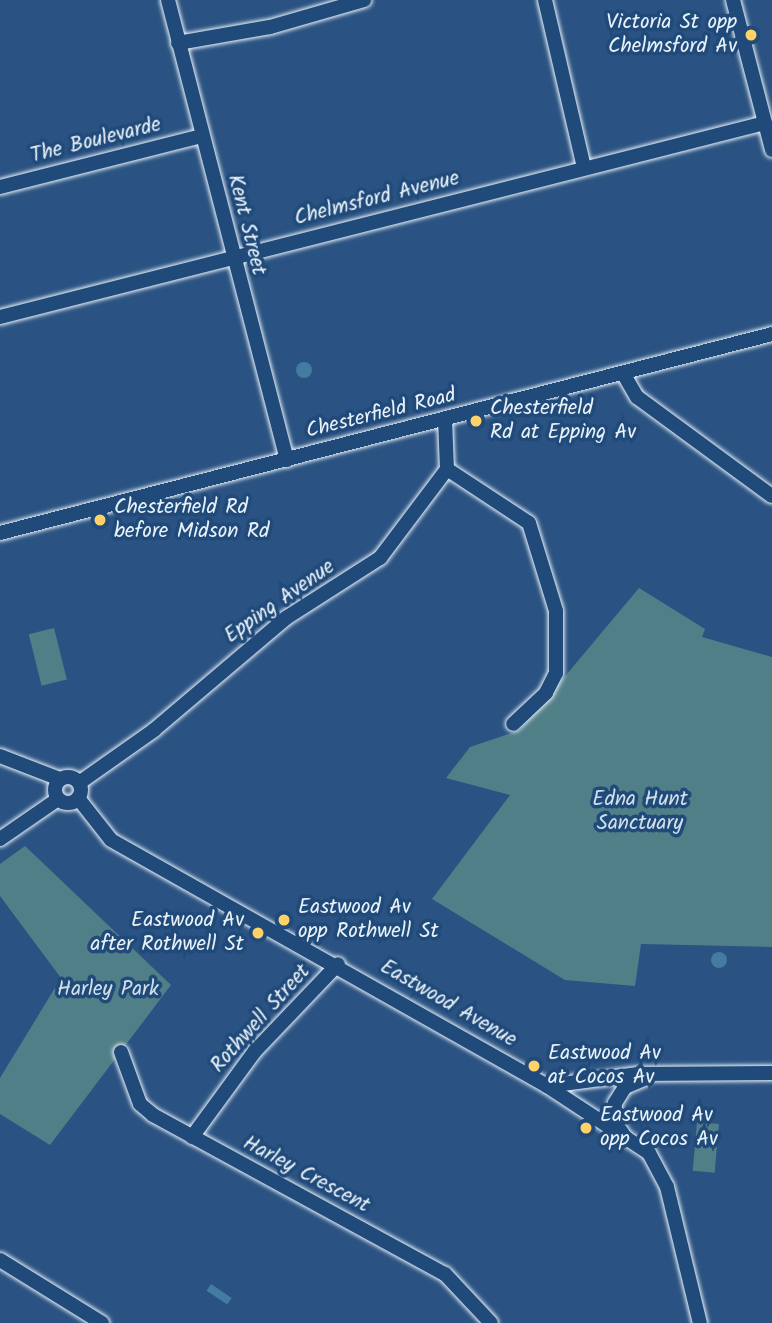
<!DOCTYPE html>
<html>
<head>
<meta charset="utf-8">
<style>
	body { margin:0 }
	#map { position:relative; width:772px; height:1323px; overflow:hidden; background:#2a5282; font-family:Kalam,sans-serif }
	div>[style] { position:absolute }
	.green>* { inset:0; background:#517f88; transform-origin:0 0 }
	.water>* { inset:0; background:#447ba0; transform-origin:0 0 }
	.round { border-radius:50% }
	.roads { filter:drop-shadow(0 0 2px #e8f1f8) drop-shadow(0 0 2px #e8f1f8) }
	.minor>* { height:14px; margin:-7px; padding:0 7px; transform-origin:7px; border-radius:7px; background:#1f4a7a }
	.minor>.ring { margin:-7px; padding:0; box-sizing:content-box; background:none; border:14px solid #1f4a7a; border-radius:50% }
	.dots>* { width:19px; height:19px; translate:-50% -50%; box-sizing:border-box; border:4px solid #1f4a7a; border-radius:50% }
	span { translate:-50% -50%; white-space:nowrap; text-align:center; line-height:1.15; -webkit-text-stroke:7px #1f4a7a; paint-order:stroke }
	.poi-label { font-size:21px; color:#e8f1f8 }
	.right { translate:-100% -50%; text-align:right }
	.left { translate:0 -50%; text-align:left }
	.street-label { font-size:21px; color:#e8f1f8 }
	.park-label { font-size:21px; color:#d1e0e7 }
</style>
</head>
<body>
<div id="map">
	<div class="green">
		<i style="clip-path:polygon(639px 588px,705px 629px,702px 637px,772px 657px,772px 947px,641px 944px,635px 986px,565px 980px,432px 899px,510px 795px,446px 778px,470px 747px,520px 730px)"></i>
		<i style="left:54px;top:628px;width:53px;height:26px;rotate:76deg"></i>
		<i style="clip-path:polygon(25px 846px,171px 985px,50px 1145px,0 1114px,0 1078px,61px 978px,0 896px,0 864px)"></i>
		<i style="left:697px;top:1122px;width:22px;height:49px;rotate:5deg"></i>
	</div>
	<div class="water">
		<i class="round" style="left:296px;top:362px;width:16px;height:16px"></i>
		<i class="round" style="left:711px;top:952px;width:16px;height:16px"></i>
		<i style="left:211px;top:1284px;width:25px;height:8px;rotate:34deg"></i>
	</div>
	<div class="roads">
		<div class="minor">
			<i style="left:168px;top:0;width:475px;rotate:75.5deg"></i>
			<i style="left:545px;top:0;width:172px;rotate:76.9deg"></i>
			<i style="left:733px;top:0;width:155px;rotate:75.4deg"></i>
			<i style="left:178px;top:43px;width:93px;rotate:-9.9deg"></i>
			<i style="left:270px;top:27px;width:98px;rotate:-16deg"></i>
			<i style="left:0;top:187px;width:208px;rotate:-14.2deg"></i>
			<i style="left:0;top:317px;width:789px;rotate:-14.23deg"></i>
			<i style="left:623px;top:373px;width:28px;rotate:60deg"></i>
			<i style="left:637px;top:397px;width:167px;rotate:36.3deg"></i>
			<i style="left:447px;top:469px;width:98px;rotate:33.4deg"></i>
			<i style="left:529px;top:523px;width:92px;rotate:72.9deg"></i>
			<i style="left:556px;top:611px;width:62px;rotate:90deg"></i>
			<i style="left:556px;top:673px;width:22px;rotate:117deg"></i>
			<i style="left:546px;top:693px;width:45px;rotate:136.8deg"></i>
			<i style="left:0;top:533px;width:797px;rotate:-14.45deg"></i>
			<i style="left:0;top:756px;width:64px;rotate:21deg"></i>
			<i class="ring" style="left:55px;top:777px;width:12px;height:12px"></i>
			<i style="left:79px;top:783px;width:92px;rotate:-35.2deg"></i>
			<i style="left:154px;top:730px;width:173px;rotate:-40.3deg"></i>
			<i style="left:286px;top:618px;width:112px;rotate:-32.6deg"></i>
			<i style="left:380px;top:558px;width:111px;rotate:-53deg"></i>
			<i style="left:447px;top:469px;width:49px;rotate:-92.3deg"></i>
			<i style="left:78px;top:798px;width:53px;rotate:51.8deg"></i>
			<i style="left:111px;top:840px;width:501px;rotate:29.43deg"></i>
			<i style="left:547px;top:1086px;width:122px;rotate:33.3deg"></i>
			<i style="left:649px;top:1153px;width:38px;rotate:62deg"></i>
			<i style="left:667px;top:1187px;width:140px;rotate:76.4deg"></i>
			<i style="left:0;top:839px;width:70px;rotate:-34.6deg"></i>
			<i style="left:121px;top:1052px;width:55px;rotate:69.9deg"></i>
			<i style="left:140px;top:1104px;width:17px;rotate:40deg"></i>
			<i style="left:153px;top:1115px;width:332px;rotate:28.6deg"></i>
			<i style="left:445px;top:1274px;width:67px;rotate:46.8deg"></i>
			<i style="left:547px;top:1086px;width:92px;rotate:-7.5deg"></i>
			<i style="left:638px;top:1074px;width:134px;rotate:-0.4deg"></i>
			<i style="left:623px;top:1134px;width:16px;rotate:-125deg"></i>
			<i style="left:614px;top:1121px;width:18px;rotate:-87deg"></i>
			<i style="left:615px;top:1103px;width:19px;rotate:-58deg"></i>
			<i style="left:625px;top:1087px;width:21px;rotate:-23deg"></i>
			<i style="left:192px;top:1137px;width:107px;rotate:-53.8deg"></i>
			<i style="left:255px;top:1051px;width:120px;rotate:-46.3deg"></i>
			<i style="left:0;top:1260px;width:120px;rotate:31.7deg"></i>
		</div>
	</div>
	<div class="dots">
		<i style="left:751px;top:35px;background:#ffd166"></i>
		<i style="left:476px;top:421px;background:#ffd166"></i>
		<i style="left:100px;top:520px;background:#ffd166"></i>
		<i style="left:284px;top:920px;background:#ffd166"></i>
		<i style="left:258px;top:933px;background:#ffd166"></i>
		<i style="left:534px;top:1066px;background:#ffd166"></i>
		<i style="left:586px;top:1128px;background:#ffd166"></i>
	</div>
	<div class="poi-label">
		<span class="right" style="left:737px;top:35px">Victoria St opp<br>Chelmsford Av</span>
		<span class="left" style="left:490px;top:421px">Chesterfield<br>Rd at Epping Av</span>
		<span class="left" style="left:114px;top:520px">Chesterfield Rd<br>before Midson Rd</span>
		<span class="left" style="left:298px;top:920px">Eastwood Av<br>opp Rothwell St</span>
		<span class="right" style="left:244px;top:933px">Eastwood Av<br>after Rothwell St</span>
		<span class="left" style="left:548px;top:1066px">Eastwood Av<br>at Cocos Av</span>
		<span class="left" style="left:600px;top:1128px">Eastwood Av<br>opp Cocos Av</span>
	</div>
	<div class="street-label">
		<span style="left:96px;top:141px;rotate:-14deg">The Boulevarde</span>
		<span style="left:377px;top:199px;rotate:-14deg">Chelmsford Avenue</span>
		<span style="left:246px;top:225px;rotate:76deg">Kent Street</span>
		<span style="left:381px;top:414px;rotate:-14deg">Chesterfield Road</span>
		<span style="left:280px;top:602px;rotate:-35deg">Epping Avenue</span>
		<span style="left:448px;top:1004px;rotate:30deg">Eastwood Avenue</span>
		<span style="left:261px;top:1019px;rotate:-48deg">Rothwell Street</span>
		<span style="left:306px;top:1175px;rotate:28deg">Harley Crescent</span>
	</div>
	<div class="park-label">
		<span style="left:640px;top:812px">Edna Hunt<br>Sanctuary</span>
		<span style="left:108px;top:990px">Harley Park</span>
	</div>
</div>
</body>
</html>
